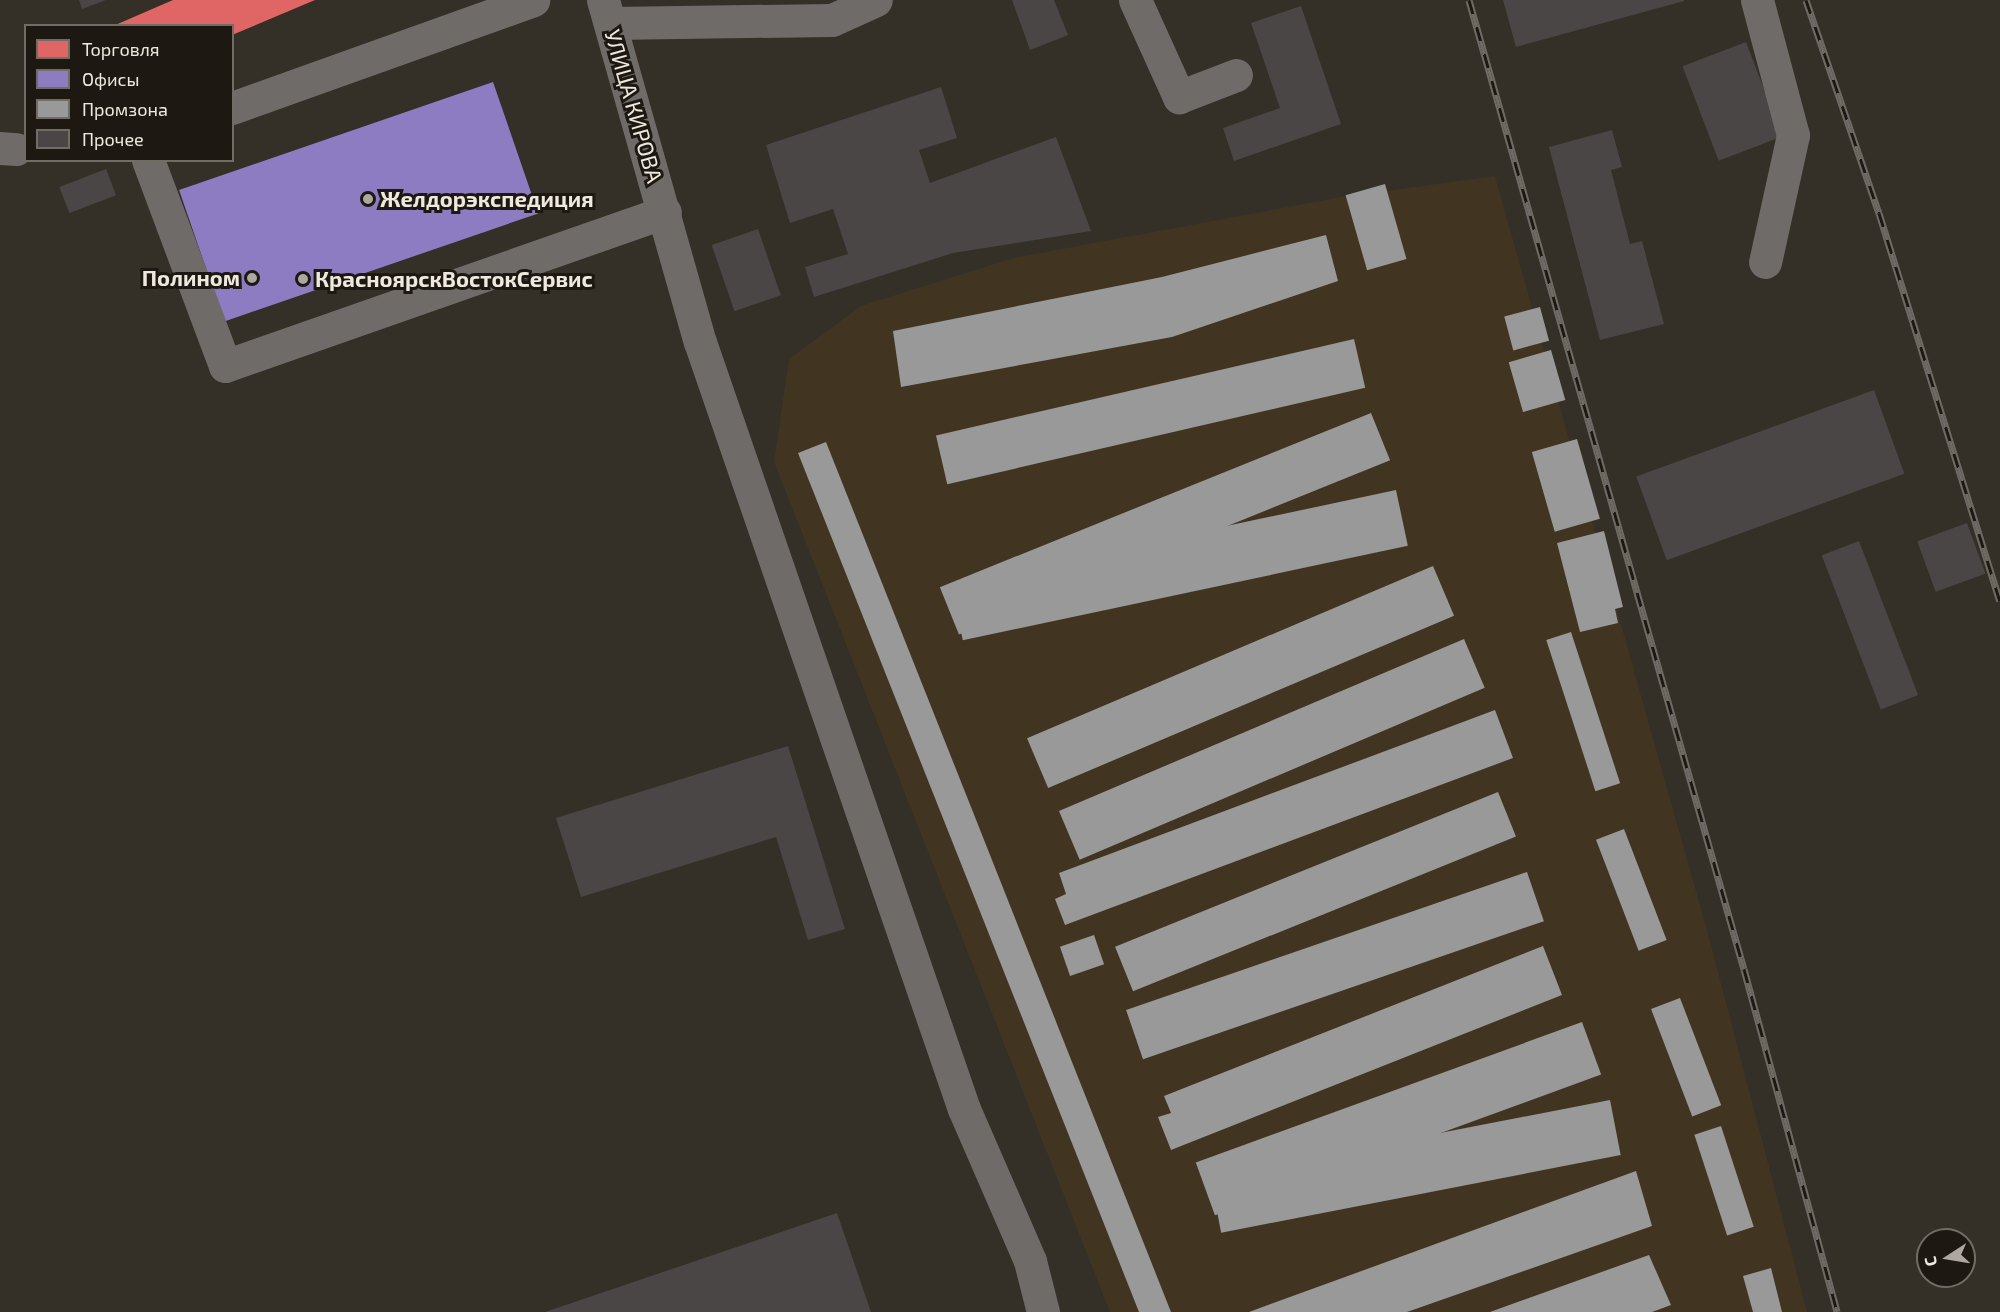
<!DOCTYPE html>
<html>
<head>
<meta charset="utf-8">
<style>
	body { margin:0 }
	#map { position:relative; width:2000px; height:1312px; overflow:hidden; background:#342f27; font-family:"Exo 2",sans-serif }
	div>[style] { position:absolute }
	.built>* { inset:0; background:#413522 }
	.shops>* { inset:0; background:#e06666 }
	.offices>* { inset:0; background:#8e7cc3; transform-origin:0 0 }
	.industry>* { inset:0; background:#999; transform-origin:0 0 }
	.building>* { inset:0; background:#494645; transform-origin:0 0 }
	.minor>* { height:33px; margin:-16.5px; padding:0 16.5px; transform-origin:16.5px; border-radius:16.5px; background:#6f6b68 }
	.rail>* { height:7px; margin-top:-3.5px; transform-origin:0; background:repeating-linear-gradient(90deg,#1d1912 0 14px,#6f6a66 0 28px); box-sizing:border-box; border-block:2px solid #6f6a66 }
	.dots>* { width:16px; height:16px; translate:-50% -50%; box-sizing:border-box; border:3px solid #1d1912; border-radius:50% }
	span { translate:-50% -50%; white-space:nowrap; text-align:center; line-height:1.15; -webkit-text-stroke:6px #1d1912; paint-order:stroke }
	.street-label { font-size:22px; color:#efe8df }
	.poi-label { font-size:22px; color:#efe8df; font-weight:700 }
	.left { translate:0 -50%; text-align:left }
	.right { translate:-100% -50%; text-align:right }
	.legend { position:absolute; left:24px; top:24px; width:210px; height:138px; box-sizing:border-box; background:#1d1912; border:2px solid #716c64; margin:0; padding:8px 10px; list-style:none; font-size:18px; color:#efe8df }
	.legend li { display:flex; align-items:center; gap:12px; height:30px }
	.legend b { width:30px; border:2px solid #716c64 }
	.north { position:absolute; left:1916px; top:1228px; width:60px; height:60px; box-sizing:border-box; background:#1d1912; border:2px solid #716c64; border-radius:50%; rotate:258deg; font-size:16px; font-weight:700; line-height:24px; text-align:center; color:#efe8df }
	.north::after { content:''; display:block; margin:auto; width:21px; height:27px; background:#aea79f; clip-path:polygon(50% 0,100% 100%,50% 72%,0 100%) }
</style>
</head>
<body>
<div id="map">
	<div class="built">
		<i style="clip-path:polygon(1495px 176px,1708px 934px,1807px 1312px,1110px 1312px,774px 462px,789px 359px,861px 306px,1013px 258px,1342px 197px)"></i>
	</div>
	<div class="shops">
		<i style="clip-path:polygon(173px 0,315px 0,232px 35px,232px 26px,113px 26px)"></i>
	</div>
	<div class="offices">
		<i style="left:493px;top:82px;width:139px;height:332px;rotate:71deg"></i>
	</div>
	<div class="industry">
		<i style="left:1385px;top:184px;width:78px;height:41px;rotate:74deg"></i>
		<i style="clip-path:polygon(1326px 235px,1338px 281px,1172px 337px,901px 387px,893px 331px,1162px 277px)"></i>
		<i style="left:1540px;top:307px;width:35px;height:37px;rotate:75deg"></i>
		<i style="left:1354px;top:339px;width:50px;height:429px;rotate:77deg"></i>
		<i style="left:1551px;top:350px;width:52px;height:44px;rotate:74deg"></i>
		<i style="left:1371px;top:413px;width:51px;height:465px;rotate:68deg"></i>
		<i style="left:1577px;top:439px;width:83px;height:47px;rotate:74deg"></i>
		<i style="clip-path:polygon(826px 442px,971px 807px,1171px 1312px,1139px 1312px,798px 453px)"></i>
		<i style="left:1396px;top:490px;width:57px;height:455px;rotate:78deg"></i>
		<i style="clip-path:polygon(1604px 531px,1623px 607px,1615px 609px,1618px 623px,1580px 632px,1557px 543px)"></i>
		<i style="left:1433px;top:566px;width:54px;height:441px;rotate:67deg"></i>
		<i style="left:1571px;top:632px;width:159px;height:26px;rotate:72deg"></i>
		<i style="left:1464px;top:639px;width:53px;height:440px;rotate:67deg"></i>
		<i style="clip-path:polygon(1495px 710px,1513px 758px,1065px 925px,1055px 899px,1066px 894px,1059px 873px)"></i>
		<i style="left:1498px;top:792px;width:48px;height:413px;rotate:68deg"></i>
		<i style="left:1624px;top:829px;width:119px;height:30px;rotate:69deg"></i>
		<i style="left:1527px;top:872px;width:52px;height:424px;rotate:71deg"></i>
		<i style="left:1094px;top:935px;width:31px;height:36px;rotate:71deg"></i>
		<i style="clip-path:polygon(1543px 946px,1562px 995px,1171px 1150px,1158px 1117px,1171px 1113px,1164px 1096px)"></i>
		<i style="left:1680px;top:998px;width:115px;height:31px;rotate:69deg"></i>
		<i style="left:1582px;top:1022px;width:56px;height:411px;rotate:70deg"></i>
		<i style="left:1610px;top:1100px;width:56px;height:407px;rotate:79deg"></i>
		<i style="left:1721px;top:1126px;width:106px;height:28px;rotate:72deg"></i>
		<i style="clip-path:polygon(1636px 1171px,1652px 1226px,1407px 1312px,1249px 1312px)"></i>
		<i style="clip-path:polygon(1649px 1255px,1671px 1305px,1652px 1312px,1490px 1312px)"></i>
		<i style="clip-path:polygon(1771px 1268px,1782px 1312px,1753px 1312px,1743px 1276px)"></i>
	</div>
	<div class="building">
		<i style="clip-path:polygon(79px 0,106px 0,82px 9px)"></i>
		<i style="clip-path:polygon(1012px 0,1054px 0,1068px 35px,1030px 50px)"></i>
		<i style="clip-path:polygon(1503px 0,1684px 0,1684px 1px,1516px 47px)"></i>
		<i style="clip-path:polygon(1301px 6px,1341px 124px,1234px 161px,1223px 128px,1280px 108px,1251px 23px)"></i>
		<i style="left:1746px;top:42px;width:101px;height:68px;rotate:69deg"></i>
		<i style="clip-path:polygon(941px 87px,957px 138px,919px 150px,930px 183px,1056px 137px,1091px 231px,953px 253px,814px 297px,805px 267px,848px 254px,833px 209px,790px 223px,766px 145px)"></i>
		<i style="clip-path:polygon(1612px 130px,1622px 167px,1611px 170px,1630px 244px,1642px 241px,1664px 324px,1600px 340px,1549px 147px)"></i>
		<i style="left:106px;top:169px;width:28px;height:50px;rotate:69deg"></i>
		<i style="left:758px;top:229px;width:70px;height:49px;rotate:71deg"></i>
		<i style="left:1874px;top:390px;width:89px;height:253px;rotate:70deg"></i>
		<i style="left:1967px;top:523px;width:54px;height:53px;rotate:70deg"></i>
		<i style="left:1859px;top:541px;width:165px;height:40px;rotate:69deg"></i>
		<i style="clip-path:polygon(788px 746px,845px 929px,808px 940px,776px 837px,581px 897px,556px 818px)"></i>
		<i style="clip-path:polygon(837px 1213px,871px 1312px,545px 1312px)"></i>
	</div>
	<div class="minor">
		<i style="left:603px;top:0;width:355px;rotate:74.2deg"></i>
		<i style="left:700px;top:342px;width:811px;rotate:71.01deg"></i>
		<i style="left:964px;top:1109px;width:166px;rotate:66.5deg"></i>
		<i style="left:1030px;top:1261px;width:53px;rotate:75.7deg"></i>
		<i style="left:1135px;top:0;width:107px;rotate:65.6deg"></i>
		<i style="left:1179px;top:97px;width:61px;rotate:-21.1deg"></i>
		<i style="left:1757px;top:0;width:140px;rotate:75.1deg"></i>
		<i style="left:1793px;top:135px;width:130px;rotate:102.4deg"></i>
		<i style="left:611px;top:23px;width:221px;rotate:-0.8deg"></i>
		<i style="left:832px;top:20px;width:48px;rotate:-24.4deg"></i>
		<i style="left:232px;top:108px;width:320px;rotate:-19.7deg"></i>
		<i style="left:0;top:148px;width:16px;rotate:4deg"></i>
		<i style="left:148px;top:160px;width:220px;rotate:69.5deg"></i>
		<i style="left:225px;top:366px;width:466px;rotate:-19.3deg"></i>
	</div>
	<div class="rail">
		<i style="left:1469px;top:0;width:1007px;rotate:74.16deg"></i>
		<i style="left:1744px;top:969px;width:355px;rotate:74.8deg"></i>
		<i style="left:1806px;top:0;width:225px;rotate:71.1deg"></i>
		<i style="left:1879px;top:213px;width:406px;rotate:72.7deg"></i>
	</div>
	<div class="dots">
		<i style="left:368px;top:199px;background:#aea79f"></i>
		<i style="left:252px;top:278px;background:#aea79f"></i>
		<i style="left:303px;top:279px;background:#aea79f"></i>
	</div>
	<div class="street-label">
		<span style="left:634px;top:106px;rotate:74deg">УЛИЦА КИРОВА</span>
	</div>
	<div class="poi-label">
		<span class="left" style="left:380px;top:199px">Желдорэкспедиция</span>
		<span class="right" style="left:240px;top:278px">Полином</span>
		<span class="left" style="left:315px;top:279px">КрасноярскВостокСервис</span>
	</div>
	<ul class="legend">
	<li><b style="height:16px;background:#e06666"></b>Торговля</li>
	<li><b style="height:16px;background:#8e7cc3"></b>Офисы</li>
	<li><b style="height:16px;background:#999"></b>Промзона</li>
	<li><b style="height:16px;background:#494645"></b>Прочее</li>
	</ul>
	<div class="north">С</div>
</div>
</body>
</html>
